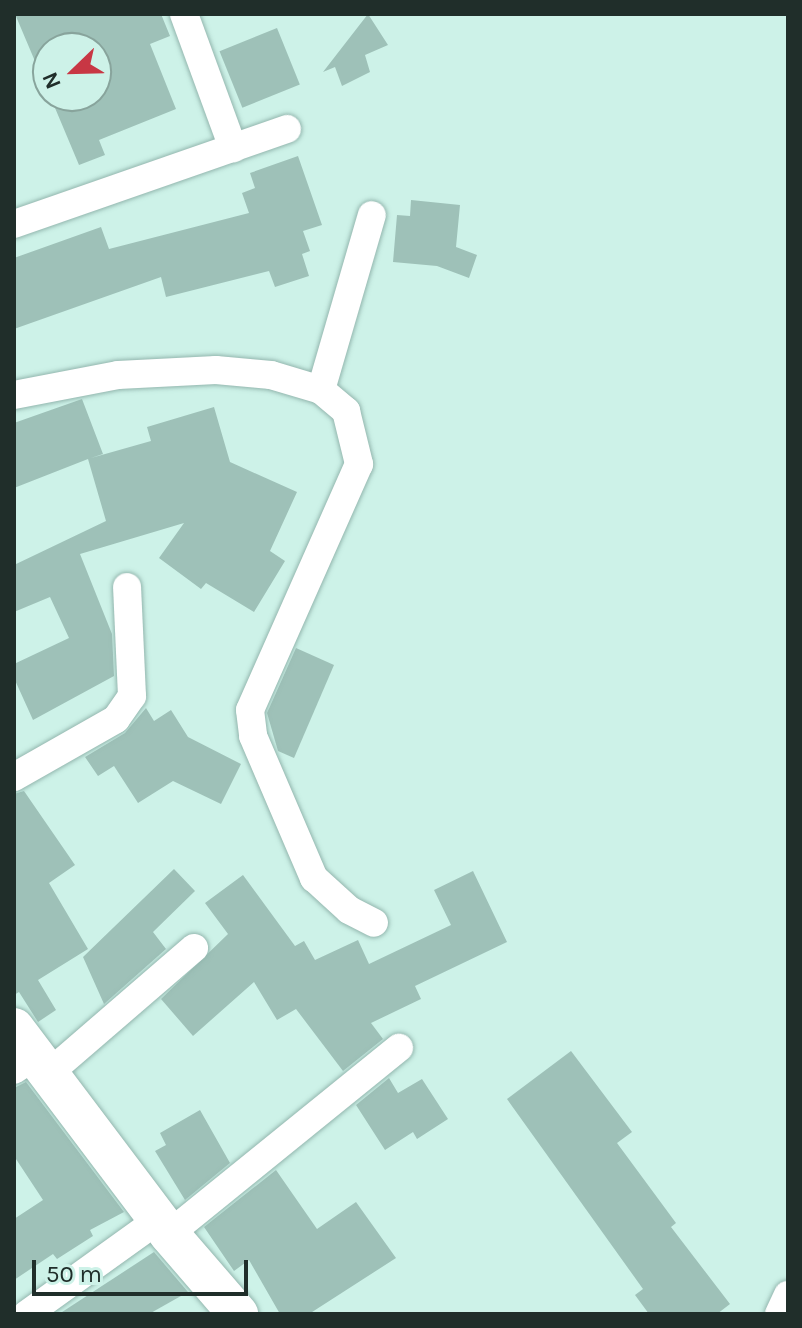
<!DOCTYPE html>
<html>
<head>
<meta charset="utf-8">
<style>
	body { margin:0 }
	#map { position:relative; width:802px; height:1328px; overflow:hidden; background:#cdf2e8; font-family:Karla,sans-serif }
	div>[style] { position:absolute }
	.building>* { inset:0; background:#9ec1b8; transform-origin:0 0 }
	.roads { filter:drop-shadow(0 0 2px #93b6ae) drop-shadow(0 0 2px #93b6ae) }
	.street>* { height:28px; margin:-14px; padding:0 14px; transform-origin:14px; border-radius:14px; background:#fff }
	.secondary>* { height:40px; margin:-20px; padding:0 20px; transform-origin:20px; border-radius:20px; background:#fff }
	span { translate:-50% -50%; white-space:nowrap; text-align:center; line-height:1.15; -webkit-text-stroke:6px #cdf2e8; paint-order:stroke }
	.frame { position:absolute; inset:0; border:16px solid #202e2a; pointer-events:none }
	.north { position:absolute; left:32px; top:32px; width:80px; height:80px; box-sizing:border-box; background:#cdf2e8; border:2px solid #88a49c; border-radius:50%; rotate:247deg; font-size:22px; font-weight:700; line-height:32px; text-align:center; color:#202e2a }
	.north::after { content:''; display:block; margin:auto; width:28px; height:36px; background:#c83744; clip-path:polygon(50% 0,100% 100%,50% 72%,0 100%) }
	.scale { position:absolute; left:32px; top:1260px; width:216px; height:36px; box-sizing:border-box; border:4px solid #202e2a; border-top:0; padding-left:10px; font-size:24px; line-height:28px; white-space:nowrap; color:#202e2a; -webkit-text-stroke:6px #cdf2e8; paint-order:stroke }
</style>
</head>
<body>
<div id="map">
	<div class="building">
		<i style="clip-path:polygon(15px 14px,161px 14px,170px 36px,150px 44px,176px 109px,99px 140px,105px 155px,79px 165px,50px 96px,96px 96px,96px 48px,48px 48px,48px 92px)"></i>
		<i style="clip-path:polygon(368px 14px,388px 45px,365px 55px,370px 72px,342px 86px,335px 67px,323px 72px)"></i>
		<i style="left:277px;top:28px;width:61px;height:62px;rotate:68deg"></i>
		<i style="clip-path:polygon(298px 156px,322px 225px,303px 231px,310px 251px,302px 254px,309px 276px,275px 287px,269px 271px,166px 297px,161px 277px,14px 329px,14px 258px,101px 227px,109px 249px,249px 213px,242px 193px,255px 188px,250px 173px)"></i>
		<i style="clip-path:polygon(411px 200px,460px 205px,456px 247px,477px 255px,469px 278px,437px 266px,393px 262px,397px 215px,410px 216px)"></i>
		<i style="clip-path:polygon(82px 399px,103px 454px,91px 458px,151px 441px,147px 427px,214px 407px,230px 462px,297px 492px,270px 551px,285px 561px,254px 612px,206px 583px,201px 589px,159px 558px,184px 523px,80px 554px,112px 634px,114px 676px,33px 720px,14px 678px,14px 664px,69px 638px,50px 597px,14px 612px,14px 565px,106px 521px,88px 459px,14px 488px,14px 423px)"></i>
		<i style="clip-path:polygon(296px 648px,334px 665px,294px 758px,278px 751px,267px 713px)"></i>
		<i style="clip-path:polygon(146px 708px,154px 721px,171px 710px,188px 737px,241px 764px,221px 804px,173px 781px,138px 803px,114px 766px,98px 776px,85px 757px,125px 733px)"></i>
		<i style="clip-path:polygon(24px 791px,75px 865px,49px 883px,88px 949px,38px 980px,56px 1010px,38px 1022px,19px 992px,14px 995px,14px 794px)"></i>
		<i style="clip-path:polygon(174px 869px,195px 891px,153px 932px,166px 949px,104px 1004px,83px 957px)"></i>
		<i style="clip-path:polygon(473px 871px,507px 942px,415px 986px,421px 999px,371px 1023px,383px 1039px,343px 1071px,296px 1009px,277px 1020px,254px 982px,193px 1036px,161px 999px,228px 934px,205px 903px,243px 875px,295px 946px,304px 941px,315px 960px,358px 940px,369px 964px,451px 925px,434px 890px)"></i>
		<i style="clip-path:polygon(571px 1051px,632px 1132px,617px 1143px,676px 1223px,671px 1227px,730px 1304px,717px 1314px,649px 1314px,635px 1295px,643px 1289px,507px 1099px)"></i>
		<i style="clip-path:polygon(389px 1078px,398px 1093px,422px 1079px,448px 1119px,417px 1139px,413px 1132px,385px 1150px,356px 1105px)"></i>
		<i style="clip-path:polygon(26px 1082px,124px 1212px,90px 1230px,93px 1236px,57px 1259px,53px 1254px,14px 1280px,14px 1219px,43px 1200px,14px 1156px,14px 1088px)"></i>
		<i style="clip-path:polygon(200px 1110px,230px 1163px,185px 1200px,155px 1151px,166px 1145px,160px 1133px)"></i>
		<i style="clip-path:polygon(276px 1170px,317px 1229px,356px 1202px,396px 1258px,309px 1314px,280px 1314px,249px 1260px,234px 1271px,204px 1227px)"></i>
		<i style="clip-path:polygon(154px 1252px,188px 1292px,149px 1314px,59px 1314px)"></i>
	</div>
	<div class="roads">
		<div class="street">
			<i style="left:184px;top:14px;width:143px;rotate:69.9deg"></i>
			<i style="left:14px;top:224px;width:289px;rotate:-19.2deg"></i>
			<i style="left:321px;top:390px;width:182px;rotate:-73.8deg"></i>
			<i style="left:14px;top:395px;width:106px;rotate:-10.9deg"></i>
			<i style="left:118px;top:375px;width:98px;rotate:-2.9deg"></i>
			<i style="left:216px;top:370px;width:55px;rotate:5.2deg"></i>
			<i style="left:271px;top:375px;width:52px;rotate:16.7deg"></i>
			<i style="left:321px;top:390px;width:33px;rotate:40deg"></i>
			<i style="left:346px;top:411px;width:55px;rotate:76.2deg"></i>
			<i style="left:359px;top:464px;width:269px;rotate:113.9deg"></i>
			<i style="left:250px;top:710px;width:26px;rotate:83deg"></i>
			<i style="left:253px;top:736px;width:155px;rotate:66.8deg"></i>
			<i style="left:314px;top:878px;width:47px;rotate:42.4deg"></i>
			<i style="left:349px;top:910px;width:28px;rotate:27deg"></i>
			<i style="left:14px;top:777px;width:117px;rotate:-29.6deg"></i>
			<i style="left:116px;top:719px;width:28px;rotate:-55deg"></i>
			<i style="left:132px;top:696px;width:109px;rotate:-92.6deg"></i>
			<i style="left:14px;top:1070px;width:25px;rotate:-34deg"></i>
			<i style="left:48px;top:1074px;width:193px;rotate:-40.8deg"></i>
			<i style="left:169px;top:1234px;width:296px;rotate:-39deg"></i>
			<i style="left:27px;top:1314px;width:161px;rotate:-35.7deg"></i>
			<i style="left:779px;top:1314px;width:21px;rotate:-65deg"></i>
		</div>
		<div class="secondary">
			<i style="left:14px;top:1028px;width:258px;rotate:53deg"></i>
			<i style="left:169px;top:1234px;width:106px;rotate:49.2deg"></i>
		</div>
	</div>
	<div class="frame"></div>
	<div class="north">N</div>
	<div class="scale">50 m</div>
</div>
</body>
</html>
